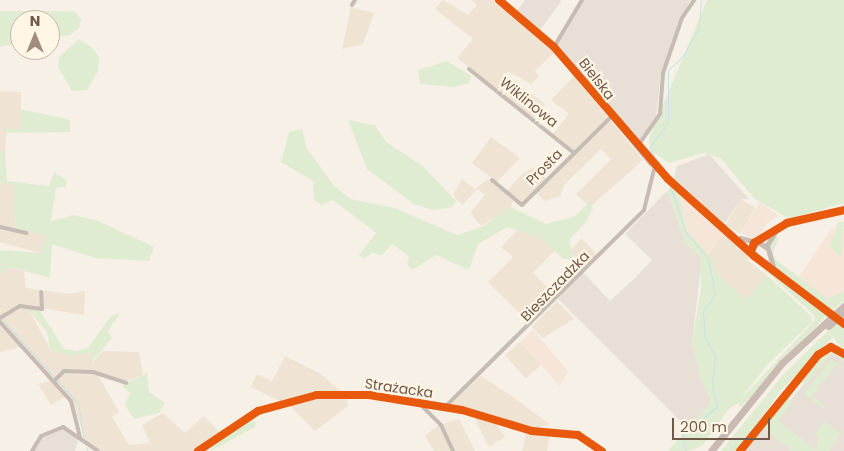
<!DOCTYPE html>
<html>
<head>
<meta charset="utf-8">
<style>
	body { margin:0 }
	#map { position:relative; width:844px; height:451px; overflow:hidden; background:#f6f0e6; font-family:Poppins,sans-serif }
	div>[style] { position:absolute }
	.residential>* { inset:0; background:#efe3d3; transform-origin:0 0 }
	.commercial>* { inset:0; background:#f6e5d9 }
	.industrial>* { inset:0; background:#e8e0d7 }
	.green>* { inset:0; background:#e0ecd1 }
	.stream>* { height:1px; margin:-0.5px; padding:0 0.5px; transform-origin:0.5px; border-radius:0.5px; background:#c8e2e5 }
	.minor>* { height:4px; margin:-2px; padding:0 2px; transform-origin:2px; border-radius:2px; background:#c7bcb4 }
	.tertiary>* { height:4.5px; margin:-2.25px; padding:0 2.25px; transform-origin:2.25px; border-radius:2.25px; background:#c7bcb4 }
	.secondary>* { height:5px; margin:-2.5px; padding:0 2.5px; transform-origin:2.5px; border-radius:2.5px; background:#c7bcb4 }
	.motorway>* { height:7px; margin:-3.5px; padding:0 3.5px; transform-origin:3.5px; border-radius:3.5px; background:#c9bbb2 }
	.cycleway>* { height:8px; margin:-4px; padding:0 4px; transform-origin:4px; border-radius:4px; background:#e8590c }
	span { translate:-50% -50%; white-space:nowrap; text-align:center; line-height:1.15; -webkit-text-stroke:4.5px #fff6e6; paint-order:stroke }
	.street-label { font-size:14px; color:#725848 }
	.north { position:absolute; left:10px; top:10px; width:50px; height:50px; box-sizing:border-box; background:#fff6e6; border:1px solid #c7b7a7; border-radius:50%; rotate:0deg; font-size:14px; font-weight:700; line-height:20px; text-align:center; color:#725848 }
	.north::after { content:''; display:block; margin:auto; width:18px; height:22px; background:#a08d7f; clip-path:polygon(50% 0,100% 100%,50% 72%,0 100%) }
	.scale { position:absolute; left:672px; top:418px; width:98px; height:22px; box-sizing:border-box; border:2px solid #725848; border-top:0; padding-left:6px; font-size:15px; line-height:18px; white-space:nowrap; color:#725848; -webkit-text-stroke:4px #fff6e6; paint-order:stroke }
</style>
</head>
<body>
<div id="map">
	<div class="residential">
		<i style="clip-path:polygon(443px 0,468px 15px,477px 5px,471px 0,494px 0,554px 53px,535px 71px,539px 76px,531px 84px,508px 71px,506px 74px,545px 104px,533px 119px,457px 58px,473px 39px,435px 9px)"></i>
		<i style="clip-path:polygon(351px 7px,374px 13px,363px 44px,342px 49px)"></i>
		<i style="clip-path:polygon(574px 76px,643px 160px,590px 207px,576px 194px,611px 159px,601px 149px,565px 184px,560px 196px,544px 201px,535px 190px,521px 204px,506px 192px,522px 174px,533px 168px,549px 180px,574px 151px,553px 134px,569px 114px,551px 100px)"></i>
		<i style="clip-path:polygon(0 91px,21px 92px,21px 129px,7px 129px,5px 151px,0 151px)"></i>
		<i style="clip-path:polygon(491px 137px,520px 158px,497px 182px,472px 163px)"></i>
		<i style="clip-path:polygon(462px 179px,475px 189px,488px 179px,513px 201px,510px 208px,481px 226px,470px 213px,485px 195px,477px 189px,462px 205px,453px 195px)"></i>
		<i style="clip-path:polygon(0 183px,13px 183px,16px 228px,46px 235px,40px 253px,0 242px)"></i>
		<i style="left:741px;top:199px;width:17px;height:30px;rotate:31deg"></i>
		<i style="clip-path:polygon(525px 222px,556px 249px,533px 273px,556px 295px,531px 324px,488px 282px,513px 257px,501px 247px)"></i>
		<i style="clip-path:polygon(725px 232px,747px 249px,748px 261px,767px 275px,746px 300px,719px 276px,708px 255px)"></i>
		<i style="clip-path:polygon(582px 238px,597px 255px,582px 269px,571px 250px)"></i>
		<i style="clip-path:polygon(10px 267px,24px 271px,26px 288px,68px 294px,85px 291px,84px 315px,27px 306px,50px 349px,72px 356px,92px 352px,92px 363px,103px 351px,139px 352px,143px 375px,125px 382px,97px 373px,119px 412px,112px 417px,129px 445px,150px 443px,142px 425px,163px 413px,185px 433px,204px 416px,221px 434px,196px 451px,100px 451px,86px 442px,73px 402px,0 321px,0 274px)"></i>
		<i style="clip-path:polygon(557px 301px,574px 319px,543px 338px,532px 327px)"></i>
		<i style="clip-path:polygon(0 325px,21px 347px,0 352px)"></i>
		<i style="left:520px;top:342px;width:31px;height:20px;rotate:48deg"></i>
		<i style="clip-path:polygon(285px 356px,321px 374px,344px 394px,308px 395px,282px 402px,251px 387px,257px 374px,272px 381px)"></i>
		<i style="clip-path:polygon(481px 376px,513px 397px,549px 424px,532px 430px,449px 406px)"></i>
		<i style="clip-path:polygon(51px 381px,66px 397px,51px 405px,38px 384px)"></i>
		<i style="clip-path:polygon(309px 396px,347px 396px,348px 406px,315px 431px,287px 403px)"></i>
		<i style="clip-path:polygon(473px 415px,495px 423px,505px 437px,489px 447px)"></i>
		<i style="clip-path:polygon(459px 419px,475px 451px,434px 451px,425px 436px,439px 425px)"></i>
		<i style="clip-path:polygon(527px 430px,550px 433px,547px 451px,522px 451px)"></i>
	</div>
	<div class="commercial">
		<i style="clip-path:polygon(679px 194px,725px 232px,708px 255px,686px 230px)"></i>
		<i style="clip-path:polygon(760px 202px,779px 216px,767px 223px,759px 237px,750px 238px,741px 233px)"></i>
		<i style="clip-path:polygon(832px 228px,844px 229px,844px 292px,827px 298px,798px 278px)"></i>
		<i style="clip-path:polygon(533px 330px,568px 371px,560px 386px,520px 342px)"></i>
	</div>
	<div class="industrial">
		<i style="clip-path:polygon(525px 0,562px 0,540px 30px,517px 11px)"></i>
		<i style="clip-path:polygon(584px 0,690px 0,661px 72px,656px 117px,637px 143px,557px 46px)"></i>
		<i style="clip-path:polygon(709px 154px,749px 199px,741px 199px,724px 224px,674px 178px,677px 166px)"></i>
		<i style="clip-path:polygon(667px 191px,686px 243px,700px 256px,701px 266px,692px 343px,713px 405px,687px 428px,558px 299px,582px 271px,610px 301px,635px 278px,652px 260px,625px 234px)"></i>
		<i style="clip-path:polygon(831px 351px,844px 361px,844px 451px,817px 451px,775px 419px)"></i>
		<i style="clip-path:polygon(763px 426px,781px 440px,797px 451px,743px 451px)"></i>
		<i style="clip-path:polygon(63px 428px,78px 439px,75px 451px,33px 451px,42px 436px)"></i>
	</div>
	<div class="green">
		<i style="clip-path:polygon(707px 0,844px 0,844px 203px,789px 219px,755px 199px,721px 159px,704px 153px,669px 163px,651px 151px,649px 138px)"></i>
		<i style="clip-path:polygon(0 11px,60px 11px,75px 12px,81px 19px,79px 28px,70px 35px,50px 38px,50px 20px,20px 20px,20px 42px,0 47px)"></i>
		<i style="clip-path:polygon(79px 39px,93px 48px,99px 58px,98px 71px,87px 90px,72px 91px,58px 67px,60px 56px)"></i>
		<i style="clip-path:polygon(447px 61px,471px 76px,469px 83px,455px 87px,420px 84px,418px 70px)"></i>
		<i style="clip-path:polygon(21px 109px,70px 120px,70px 132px,6px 133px,7px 128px,21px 129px)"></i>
		<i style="clip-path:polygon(348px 120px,375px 125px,386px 142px,423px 166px,456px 201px,453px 207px,432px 210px,414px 204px,367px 169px)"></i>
		<i style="clip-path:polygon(302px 129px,307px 148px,334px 186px,351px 199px,395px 208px,457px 235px,484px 226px,509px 206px,546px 224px,575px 216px,590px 202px,593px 208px,586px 222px,569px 240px,575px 261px,562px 258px,540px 238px,507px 227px,478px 244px,469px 270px,436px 255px,412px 270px,407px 264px,409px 256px,392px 244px,382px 255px,372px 253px,364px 259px,359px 255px,376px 233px,333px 200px,321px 205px,314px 200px,313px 181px,281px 162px,289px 132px)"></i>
		<i style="clip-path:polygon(0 151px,5px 151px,7px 181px,49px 186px,54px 172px,66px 180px,66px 187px,56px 188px,51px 221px,73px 215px,98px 221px,154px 247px,149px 261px,95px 258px,52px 244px,50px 278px,11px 267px,0 274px,0 250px,40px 253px,46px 236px,16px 228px,13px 184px,0 183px)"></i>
		<i style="clip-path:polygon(671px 186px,679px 194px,686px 230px,712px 258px,719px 276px,746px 299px,767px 275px,812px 317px,812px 322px,767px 365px,740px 400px,815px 320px,813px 314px,753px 259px,827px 315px,741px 407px,738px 403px,729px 409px,702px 446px,689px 451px,668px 451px,712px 401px,701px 380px,692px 343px,701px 289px,700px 256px,686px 243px,667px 191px)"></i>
		<i style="clip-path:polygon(838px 222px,844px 222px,841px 258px,830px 246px)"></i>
		<i style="clip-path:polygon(775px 236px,779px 239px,773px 252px,776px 260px,827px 298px,844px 292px,844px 301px,831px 311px,776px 267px,770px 244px)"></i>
		<i style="clip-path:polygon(27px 308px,40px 311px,64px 349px,77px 351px,88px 348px,111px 316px,120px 313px,108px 331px,112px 338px,91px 363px,92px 352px,72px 356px,50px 349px,47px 332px)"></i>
		<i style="clip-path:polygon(837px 322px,844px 328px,844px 351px,833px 337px,781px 390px,738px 451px,721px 451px,783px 375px)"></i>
		<i style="clip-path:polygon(827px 350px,810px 368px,830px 350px,844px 357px,844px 362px,832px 353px,806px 385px,803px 382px,798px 387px,805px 373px,797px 380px)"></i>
		<i style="clip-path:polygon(831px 359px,844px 368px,836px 365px,812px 396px,825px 405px,822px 408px,804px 393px)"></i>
		<i style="clip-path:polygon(147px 373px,149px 392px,165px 403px,159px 413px,134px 419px,125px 405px,130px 393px,122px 386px)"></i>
		<i style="clip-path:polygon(793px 388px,798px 394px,794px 392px,789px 399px,793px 402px,778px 421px,816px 450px,819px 437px,815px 434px,824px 422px,839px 433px,844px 426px,830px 451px,792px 451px,763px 428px)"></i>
		<i style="clip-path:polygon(246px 419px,256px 422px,255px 427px,211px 451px,213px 444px)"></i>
	</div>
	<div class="stream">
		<i style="left:669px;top:176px;width:34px;rotate:-126deg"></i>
		<i style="left:649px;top:148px;width:31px;rotate:-53deg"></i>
		<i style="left:668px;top:123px;width:53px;rotate:-90deg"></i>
		<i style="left:668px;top:70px;width:21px;rotate:-43deg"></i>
		<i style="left:683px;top:56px;width:33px;rotate:-61deg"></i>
		<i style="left:699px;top:27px;width:27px;rotate:-86deg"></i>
		<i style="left:670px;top:186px;width:49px;rotate:70.8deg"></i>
		<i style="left:686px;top:232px;width:34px;rotate:50deg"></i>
		<i style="left:708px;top:258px;width:37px;rotate:79deg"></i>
		<i style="left:715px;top:294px;width:22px;rotate:124deg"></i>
		<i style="left:703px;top:312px;width:26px;rotate:86deg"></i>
		<i style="left:705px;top:338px;width:21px;rotate:61deg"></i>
		<i style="left:715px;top:356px;width:29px;rotate:96deg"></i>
		<i style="left:712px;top:385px;width:23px;rotate:77deg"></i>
		<i style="left:717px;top:407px;width:45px;rotate:141.3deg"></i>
		<i style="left:682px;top:435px;width:16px;rotate:76deg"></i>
		<i style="left:2px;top:319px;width:113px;rotate:47.9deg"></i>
		<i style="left:78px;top:403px;width:36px;rotate:81deg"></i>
		<i style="left:86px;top:447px;width:4px;rotate:63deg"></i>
	</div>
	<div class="minor">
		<i style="left:352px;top:5px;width:6px;rotate:-59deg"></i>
		<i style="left:554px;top:47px;width:55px;rotate:-59.2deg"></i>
		<i style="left:469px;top:69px;width:134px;rotate:38.7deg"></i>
		<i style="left:637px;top:147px;width:40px;rotate:-55.1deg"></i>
		<i style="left:660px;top:114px;width:41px;rotate:-85.8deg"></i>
		<i style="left:663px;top:73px;width:58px;rotate:-70.9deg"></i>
		<i style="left:682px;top:18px;width:22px;rotate:-56deg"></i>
		<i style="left:492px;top:180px;width:39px;rotate:40deg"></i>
		<i style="left:522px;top:205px;width:125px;rotate:-44.7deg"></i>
		<i style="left:0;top:227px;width:27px;rotate:13deg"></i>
		<i style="left:0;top:318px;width:23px;rotate:-31deg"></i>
		<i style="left:20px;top:306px;width:22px;rotate:8deg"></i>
		<i style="left:42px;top:309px;width:17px;rotate:-93deg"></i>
		<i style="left:0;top:322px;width:106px;rotate:48.1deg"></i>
		<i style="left:71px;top:401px;width:38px;rotate:76deg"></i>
		<i style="left:54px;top:381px;width:14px;rotate:-45deg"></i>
		<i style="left:64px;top:371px;width:29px;rotate:2deg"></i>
		<i style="left:93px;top:372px;width:35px;rotate:18deg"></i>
		<i style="left:418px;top:402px;width:33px;rotate:45deg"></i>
		<i style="left:441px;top:425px;width:29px;rotate:65deg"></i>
		<i style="left:445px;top:407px;width:280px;rotate:-44.7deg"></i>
		<i style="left:644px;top:210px;width:45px;rotate:-76deg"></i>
		<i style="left:32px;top:451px;width:17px;rotate:-59deg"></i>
		<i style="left:41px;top:436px;width:24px;rotate:-22deg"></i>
		<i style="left:63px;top:427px;width:42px;rotate:34.4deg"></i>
		<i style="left:198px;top:451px;width:72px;rotate:-33.7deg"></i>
		<i style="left:258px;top:411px;width:61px;rotate:-15.2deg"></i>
		<i style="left:317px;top:395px;width:52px"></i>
		<i style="left:369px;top:395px;width:94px;rotate:9.2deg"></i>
		<i style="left:462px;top:410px;width:73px;rotate:16.7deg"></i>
		<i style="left:532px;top:431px;width:46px;rotate:5deg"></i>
		<i style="left:578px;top:435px;width:29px;rotate:34deg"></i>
		<i style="left:740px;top:451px;width:124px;rotate:-50.9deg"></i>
		<i style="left:818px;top:355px;width:15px;rotate:-32deg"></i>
		<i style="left:831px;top:347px;width:15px;rotate:28deg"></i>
	</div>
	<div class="tertiary">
		<i style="left:499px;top:0;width:79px;rotate:40.9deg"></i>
		<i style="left:559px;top:52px;width:143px;rotate:50.4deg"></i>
		<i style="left:650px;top:162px;width:135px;rotate:41.4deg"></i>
		<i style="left:740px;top:238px;width:16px;rotate:14deg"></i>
	</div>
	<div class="secondary">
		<i style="left:759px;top:241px;width:41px;rotate:-31deg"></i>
		<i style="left:794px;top:220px;width:51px;rotate:-11.3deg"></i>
		<i style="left:767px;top:248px;width:11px;rotate:-146deg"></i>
		<i style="left:758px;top:242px;width:11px;rotate:128deg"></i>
		<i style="left:751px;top:251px;width:118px;rotate:38.1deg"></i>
		<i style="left:773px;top:267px;width:23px;rotate:-105deg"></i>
		<i style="left:767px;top:245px;width:15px;rotate:-58deg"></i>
	</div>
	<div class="motorway">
		<i style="left:828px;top:326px;width:21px;rotate:-41deg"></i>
		<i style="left:711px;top:451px;width:113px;rotate:-51.1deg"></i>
		<i style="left:782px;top:363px;width:84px;rotate:-42.6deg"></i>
	</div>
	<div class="cycleway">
		<i style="left:499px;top:0;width:72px;rotate:40.5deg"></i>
		<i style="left:554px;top:47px;width:174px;rotate:49.2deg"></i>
		<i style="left:668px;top:179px;width:115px;rotate:41.8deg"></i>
		<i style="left:754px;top:256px;width:113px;rotate:37.1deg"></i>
		<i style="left:751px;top:251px;width:9px;rotate:-69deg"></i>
		<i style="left:754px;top:243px;width:39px;rotate:-31deg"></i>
		<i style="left:787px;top:223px;width:58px;rotate:-12.8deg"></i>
		<i style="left:198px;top:451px;width:72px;rotate:-33.7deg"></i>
		<i style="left:258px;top:411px;width:61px;rotate:-15.2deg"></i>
		<i style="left:317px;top:395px;width:52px"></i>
		<i style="left:369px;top:395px;width:94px;rotate:9.2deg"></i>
		<i style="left:462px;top:410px;width:73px;rotate:16.7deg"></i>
		<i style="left:532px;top:431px;width:46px;rotate:5deg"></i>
		<i style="left:578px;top:435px;width:29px;rotate:34deg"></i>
		<i style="left:740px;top:451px;width:124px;rotate:-50.9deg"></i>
		<i style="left:818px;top:355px;width:15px;rotate:-32deg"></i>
		<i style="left:831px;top:347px;width:15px;rotate:28deg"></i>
	</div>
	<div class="street-label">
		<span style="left:597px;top:79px;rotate:52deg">Bielska</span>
		<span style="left:529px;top:102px;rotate:39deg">Wiklinowa</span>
		<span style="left:544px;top:167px;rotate:-45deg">Prosta</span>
		<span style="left:555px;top:286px;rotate:-46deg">Bieszczadzka</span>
		<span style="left:399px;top:388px;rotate:8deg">Strażacka</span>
	</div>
	<div class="north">N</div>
	<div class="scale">200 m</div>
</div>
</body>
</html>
